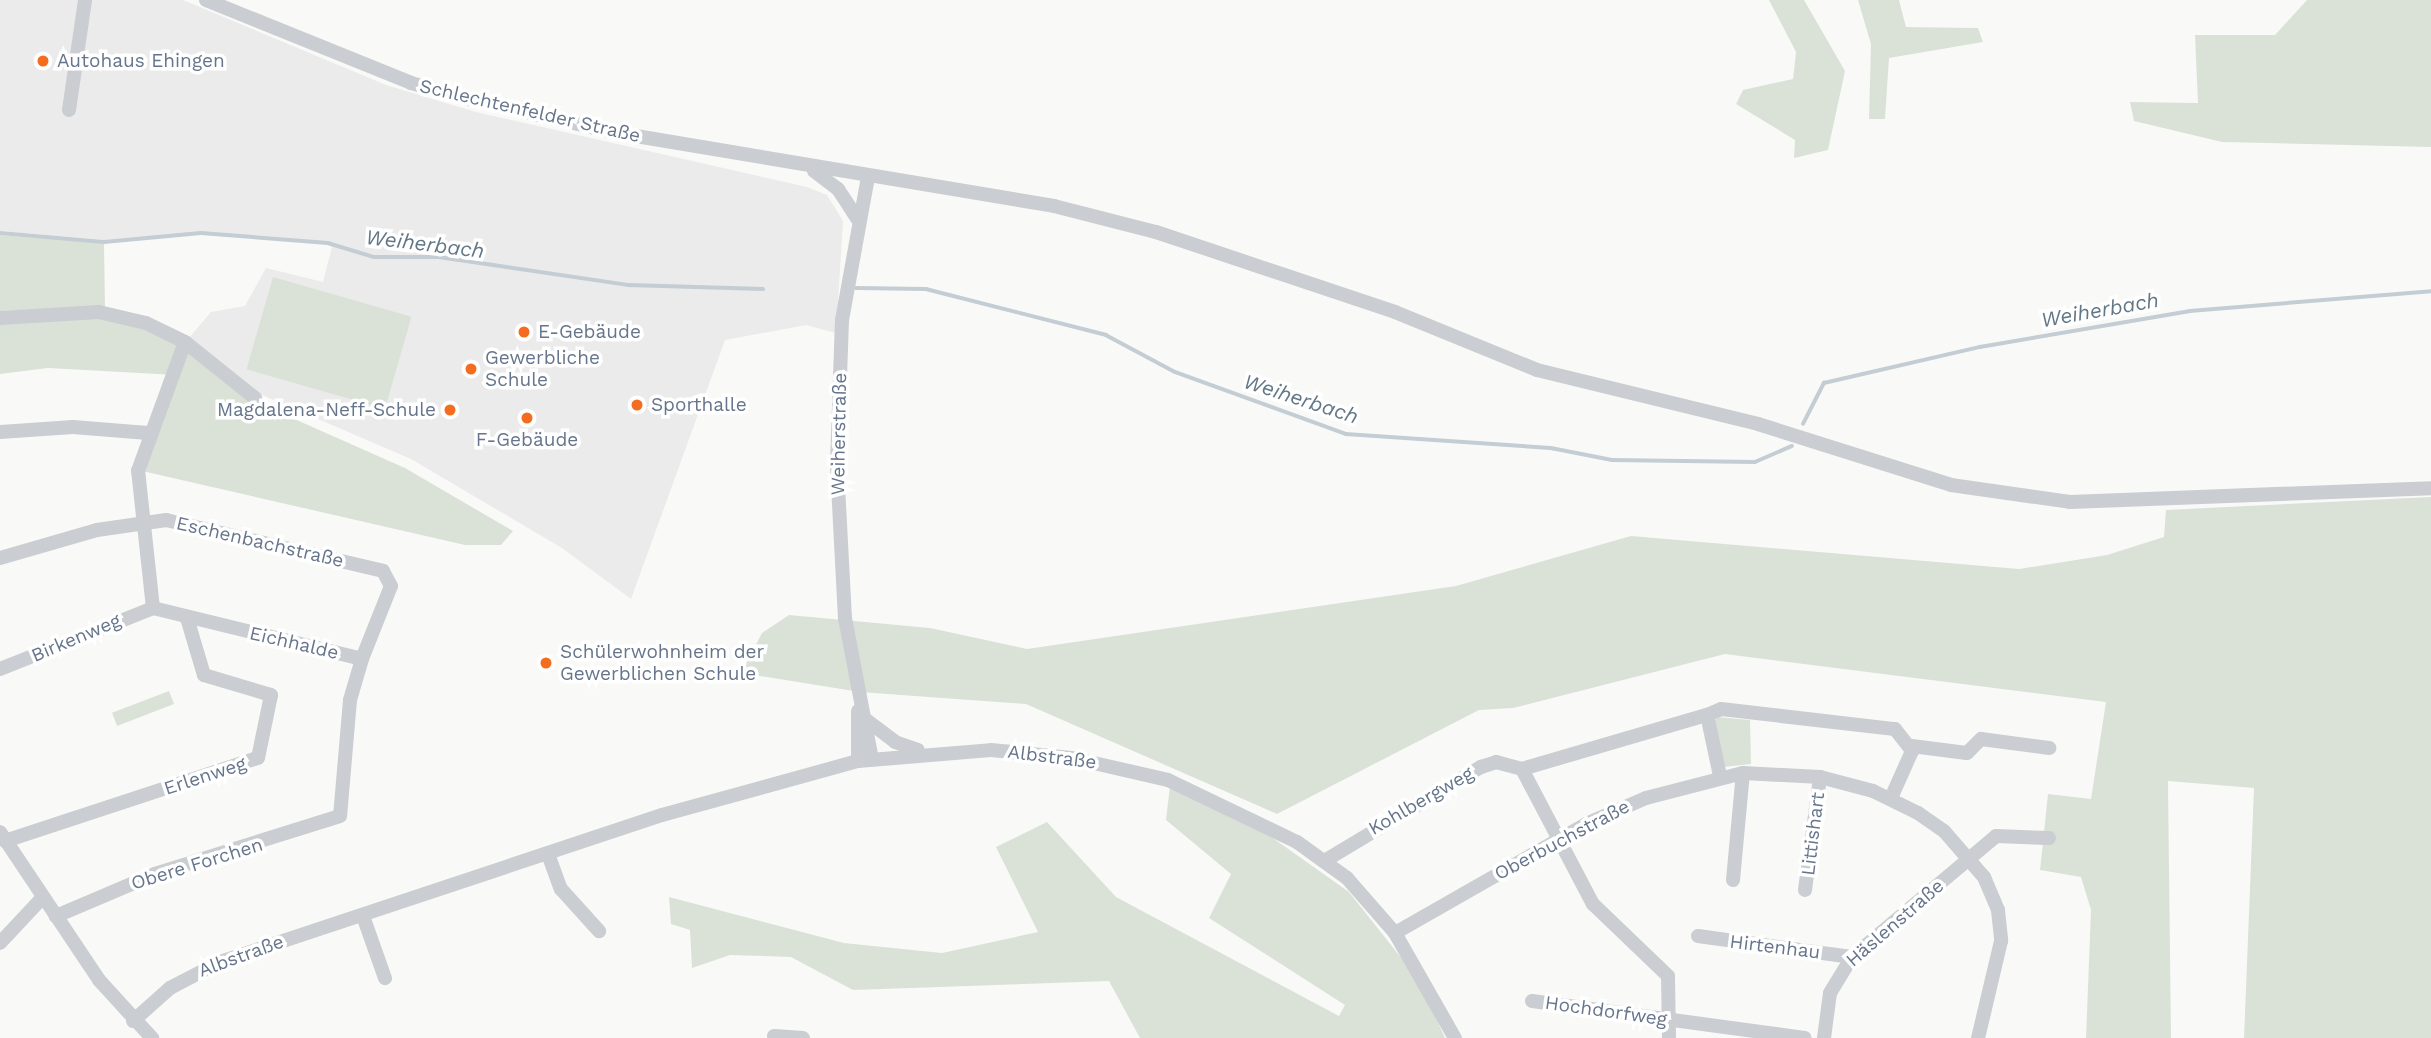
<!DOCTYPE html>
<html>
<head>
<meta charset="utf-8">
<style>
	body { margin:0 }
	#map { position:relative; width:2431px; height:1038px; overflow:hidden; background:#f9faf7; font-family:"Work Sans",sans-serif }
	div>[style] { position:absolute }
	.built>* { inset:0; background:#eaebea }
	.green>* { inset:0; background:#dae2d8; transform-origin:0 0 }
	.stream>* { height:3.5px; margin:-1.75px; padding:0 1.75px; transform-origin:1.75px; border-radius:1.75px; background:#c3cdd3 }
	.minor>* { height:14px; margin:-7px; padding:0 7px; transform-origin:7px; border-radius:7px; background:#cacdd1 }
	.dots>* { width:19px; height:19px; translate:-50% -50%; box-sizing:border-box; border:4px solid #fff; border-radius:50% }
	span { translate:-50% -50%; white-space:nowrap; text-align:center; line-height:1.15; -webkit-text-stroke:7px #fff; paint-order:stroke }
	.poi-label { font-size:19px; color:#66758b }
	.left { translate:0 -50%; text-align:left }
	.right { translate:-100% -50%; text-align:right }
	.street-label { font-size:19px; color:#66758b }
	.water-label { font-size:21px; color:#627786; font-style:italic }
</style>
</head>
<body>
<div id="map">
	<div class="built">
		<i style="clip-path:polygon(0 0,183px 0,386px 85px,476px 112px,807px 187px,827px 195px,843px 221px,836px 333px,806px 325px,725px 340px,631px 599px,562px 548px,411px 459px,260px 394px,188px 339px,211px 312px,245px 306px,266px 268px,323px 282px,333px 243px,200px 232px,105px 240px,0 231px)"></i>
	</div>
	<div class="green">
		<i style="clip-path:polygon(1769px 0,1804px 0,1845px 71px,1828px 150px,1794px 158px,1795px 140px,1736px 104px,1743px 90px,1793px 79px,1796px 52px)"></i>
		<i style="clip-path:polygon(1858px 0,1899px 0,1906px 27px,1978px 28px,1983px 42px,1889px 58px,1885px 119px,1869px 119px,1871px 44px)"></i>
		<i style="clip-path:polygon(2307px 0,2431px 0,2431px 147px,2222px 142px,2134px 121px,2130px 102px,2198px 103px,2195px 35px,2275px 35px)"></i>
		<i style="clip-path:polygon(0 235px,104px 243px,105px 306px,0 311px)"></i>
		<i style="left:273px;top:277px;width:144px;height:96px;rotate:16deg"></i>
		<i style="clip-path:polygon(39px 315px,123px 320px,186px 347px,256px 402px,405px 468px,513px 531px,501px 545px,465px 545px,142px 471px,176px 375px,48px 368px,0 374px,0 322px)"></i>
		<i style="clip-path:polygon(2431px 497px,2431px 1038px,2244px 1038px,2254px 788px,2168px 781px,2171px 1038px,2086px 1038px,2091px 910px,2081px 877px,2040px 870px,2048px 794px,2091px 799px,2106px 702px,1725px 654px,1513px 708px,1479px 710px,1277px 814px,1026px 704px,860px 692px,741px 673px,762px 633px,789px 615px,930px 628px,1027px 649px,1456px 586px,1631px 536px,2019px 569px,2107px 555px,2164px 537px,2166px 510px)"></i>
		<i style="left:169px;top:691px;width:14px;height:61px;rotate:69deg"></i>
		<i style="clip-path:polygon(1717px 717px,1750px 720px,1751px 764px,1724px 767px,1713px 724px)"></i>
		<i style="clip-path:polygon(1170px 786px,1263px 831px,1349px 892px,1418px 979px,1445px 1038px,1140px 1038px,1109px 981px,853px 990px,791px 957px,730px 955px,692px 968px,690px 930px,671px 924px,669px 897px,844px 943px,942px 953px,1038px 932px,996px 847px,1047px 822px,1116px 897px,1339px 1016px,1345px 1005px,1209px 918px,1231px 874px,1166px 820px)"></i>
	</div>
	<div class="stream">
		<i style="left:0;top:233px;width:104px;rotate:4.9deg"></i>
		<i style="left:104px;top:242px;width:97px;rotate:-5.3deg"></i>
		<i style="left:201px;top:233px;width:127px;rotate:4.5deg"></i>
		<i style="left:328px;top:243px;width:48px;rotate:16.9deg"></i>
		<i style="left:374px;top:257px;width:65px"></i>
		<i style="left:439px;top:257px;width:192px;rotate:8.4deg"></i>
		<i style="left:629px;top:285px;width:134px;rotate:1.7deg"></i>
		<i style="left:856px;top:288px;width:70px;rotate:0.8deg"></i>
		<i style="left:926px;top:289px;width:186px;rotate:14.3deg"></i>
		<i style="left:1106px;top:335px;width:78px;rotate:28.2deg"></i>
		<i style="left:1175px;top:372px;width:182px;rotate:19.9deg"></i>
		<i style="left:1346px;top:434px;width:205px;rotate:3.9deg"></i>
		<i style="left:1551px;top:448px;width:62px;rotate:11.1deg"></i>
		<i style="left:1612px;top:460px;width:143px;rotate:0.8deg"></i>
		<i style="left:1755px;top:462px;width:40px;rotate:-23.4deg"></i>
		<i style="left:1803px;top:424px;width:46px;rotate:-62.9deg"></i>
		<i style="left:1824px;top:383px;width:160px;rotate:-13deg"></i>
		<i style="left:1980px;top:347px;width:213px;rotate:-9.7deg"></i>
		<i style="left:2190px;top:311px;width:242px;rotate:-4.7deg"></i>
	</div>
	<div class="minor">
		<i style="left:206px;top:0;width:221px;rotate:22deg"></i>
		<i style="left:411px;top:83px;width:53px;rotate:15.4deg"></i>
		<i style="left:462px;top:97px;width:154px;rotate:13.1deg"></i>
		<i style="left:612px;top:132px;width:448px;rotate:9.5deg"></i>
		<i style="left:1054px;top:206px;width:105px;rotate:14.3deg"></i>
		<i style="left:1156px;top:232px;width:252px;rotate:18.5deg"></i>
		<i style="left:1395px;top:312px;width:153px;rotate:22.2deg"></i>
		<i style="left:1537px;top:370px;width:228px;rotate:13.7deg"></i>
		<i style="left:1758px;top:424px;width:202px;rotate:17.5deg"></i>
		<i style="left:1951px;top:485px;width:120px;rotate:8.1deg"></i>
		<i style="left:2070px;top:502px;width:361px;rotate:-2.2deg"></i>
		<i style="left:69px;top:110px;width:111px;rotate:-81.7deg"></i>
		<i style="left:814px;top:171px;width:30px;rotate:37deg"></i>
		<i style="left:838px;top:189px;width:35px;rotate:57deg"></i>
		<i style="left:868px;top:177px;width:145px;rotate:100.3deg"></i>
		<i style="left:842px;top:320px;width:146px;rotate:92deg"></i>
		<i style="left:837px;top:466px;width:152px;rotate:87deg"></i>
		<i style="left:845px;top:618px;width:144px;rotate:79.2deg"></i>
		<i style="left:0;top:318px;width:99px;rotate:-3.5deg"></i>
		<i style="left:99px;top:312px;width:48px;rotate:13.2deg"></i>
		<i style="left:146px;top:323px;width:43px;rotate:26deg"></i>
		<i style="left:185px;top:342px;width:90px;rotate:38.7deg"></i>
		<i style="left:0;top:432px;width:73px;rotate:-3.9deg"></i>
		<i style="left:73px;top:427px;width:75px;rotate:4.6deg"></i>
		<i style="left:0;top:558px;width:101px;rotate:-16.1deg"></i>
		<i style="left:97px;top:530px;width:70px;rotate:-8.2deg"></i>
		<i style="left:166px;top:520px;width:223px;rotate:13.2deg"></i>
		<i style="left:383px;top:571px;width:17px;rotate:62deg"></i>
		<i style="left:391px;top:586px;width:79px;rotate:111.7deg"></i>
		<i style="left:153px;top:608px;width:138px;rotate:-96.2deg"></i>
		<i style="left:138px;top:471px;width:137px;rotate:-70deg"></i>
		<i style="left:0;top:669px;width:165px;rotate:-21.7deg"></i>
		<i style="left:153px;top:608px;width:215px;rotate:13.7deg"></i>
		<i style="left:362px;top:659px;width:43px;rotate:106.3deg"></i>
		<i style="left:350px;top:700px;width:116px;rotate:94.9deg"></i>
		<i style="left:340px;top:816px;width:194px;rotate:162.6deg"></i>
		<i style="left:155px;top:874px;width:108px;rotate:157deg"></i>
		<i style="left:865px;top:719px;width:38px;rotate:37deg"></i>
		<i style="left:895px;top:742px;width:24px;rotate:19deg"></i>
		<i style="left:1912px;top:746px;width:55px;rotate:7.3deg"></i>
		<i style="left:1967px;top:753px;width:20px;rotate:-45deg"></i>
		<i style="left:1981px;top:739px;width:69px;rotate:7.5deg"></i>
		<i style="left:858px;top:761px;width:50px;rotate:-90deg"></i>
		<i style="left:1522px;top:769px;width:193px;rotate:-16.3deg"></i>
		<i style="left:1720px;top:776px;width:62px;rotate:-102deg"></i>
		<i style="left:1707px;top:715px;width:15px;rotate:-23deg"></i>
		<i style="left:1721px;top:709px;width:175px;rotate:6.6deg"></i>
		<i style="left:1895px;top:729px;width:28px;rotate:52deg"></i>
		<i style="left:1912px;top:751px;width:51px;rotate:114.1deg"></i>
		<i style="left:0;top:832px;width:178px;rotate:56.2deg"></i>
		<i style="left:99px;top:980px;width:79px;rotate:47.6deg"></i>
		<i style="left:5px;top:841px;width:266px;rotate:-18.2deg"></i>
		<i style="left:258px;top:758px;width:64px;rotate:-78.3deg"></i>
		<i style="left:271px;top:695px;width:70px;rotate:-163.4deg"></i>
		<i style="left:204px;top:675px;width:59px;rotate:-106.6deg"></i>
		<i style="left:548px;top:854px;width:37px;rotate:70deg"></i>
		<i style="left:561px;top:889px;width:57px;rotate:47.9deg"></i>
		<i style="left:1326px;top:860px;width:181px;rotate:-31deg"></i>
		<i style="left:1481px;top:767px;width:16px;rotate:-18deg"></i>
		<i style="left:1496px;top:762px;width:27px;rotate:15deg"></i>
		<i style="left:1522px;top:769px;width:153px;rotate:62.3deg"></i>
		<i style="left:1593px;top:904px;width:104px;rotate:43.8deg"></i>
		<i style="left:1668px;top:976px;width:62px;rotate:89.1deg"></i>
		<i style="left:1733px;top:880px;width:107px;rotate:-84.7deg"></i>
		<i style="left:1805px;top:890px;width:114px;rotate:-82.4deg"></i>
		<i style="left:363px;top:916px;width:66px;rotate:70.5deg"></i>
		<i style="left:1395px;top:933px;width:220px;rotate:-29.7deg"></i>
		<i style="left:1586px;top:824px;width:65px;rotate:-23.4deg"></i>
		<i style="left:1646px;top:798px;width:100px;rotate:-14.5deg"></i>
		<i style="left:1743px;top:773px;width:77px;rotate:3deg"></i>
		<i style="left:1820px;top:777px;width:55px;rotate:14.8deg"></i>
		<i style="left:1873px;top:791px;width:50px;rotate:26.1deg"></i>
		<i style="left:1918px;top:813px;width:32px;rotate:35deg"></i>
		<i style="left:1944px;top:831px;width:61px;rotate:49deg"></i>
		<i style="left:1984px;top:877px;width:36px;rotate:67deg"></i>
		<i style="left:1998px;top:910px;width:31px;rotate:84deg"></i>
		<i style="left:2001px;top:941px;width:100px;rotate:103.3deg"></i>
		<i style="left:1698px;top:936px;width:155px;rotate:7.8deg"></i>
		<i style="left:0;top:943px;width:63px;rotate:-46.9deg"></i>
		<i style="left:1532px;top:1001px;width:275px;rotate:7.7deg"></i>
		<i style="left:133px;top:1021px;width:50px;rotate:-41.7deg"></i>
		<i style="left:170px;top:988px;width:56px;rotate:-27.5deg"></i>
		<i style="left:220px;top:962px;width:466px;rotate:-18.4deg"></i>
		<i style="left:662px;top:815px;width:203px;rotate:-15.4deg"></i>
		<i style="left:858px;top:761px;width:133px;rotate:-4.7deg"></i>
		<i style="left:991px;top:750px;width:81px;rotate:5.6deg"></i>
		<i style="left:1072px;top:758px;width:98px;rotate:12.9deg"></i>
		<i style="left:1168px;top:780px;width:143px;rotate:25.7deg"></i>
		<i style="left:1297px;top:842px;width:62px;rotate:35.8deg"></i>
		<i style="left:1347px;top:878px;width:73px;rotate:48.9deg"></i>
		<i style="left:1395px;top:933px;width:121px;rotate:60.3deg"></i>
		<i style="left:774px;top:1036px;width:29px;rotate:4deg"></i>
		<i style="left:1824px;top:1038px;width:45px;rotate:-82.4deg"></i>
		<i style="left:1830px;top:993px;width:42px;rotate:-58.6deg"></i>
		<i style="left:1852px;top:957px;width:188px;rotate:-40deg"></i>
		<i style="left:1996px;top:836px;width:53px;rotate:2.2deg"></i>
	</div>
	<div class="dots">
		<i style="left:43px;top:61px;background:#f46d1e"></i>
		<i style="left:524px;top:332px;background:#f46d1e"></i>
		<i style="left:471px;top:369px;background:#f46d1e"></i>
		<i style="left:637px;top:405px;background:#f46d1e"></i>
		<i style="left:450px;top:410px;background:#f46d1e"></i>
		<i style="left:527px;top:418px;background:#f46d1e"></i>
		<i style="left:546px;top:663px;background:#f46d1e"></i>
	</div>
	<div class="poi-label">
		<span class="left" style="left:57px;top:61px">Autohaus Ehingen</span>
		<span class="left" style="left:538px;top:332px">E-Gebäude</span>
		<span class="left" style="left:485px;top:369px">Gewerbliche<br>Schule</span>
		<span class="left" style="left:651px;top:405px">Sporthalle</span>
		<span class="right" style="left:436px;top:410px">Magdalena-Neff-Schule</span>
		<span style="left:527px;top:440px">F-Gebäude</span>
		<span class="left" style="left:560px;top:663px">Schülerwohnheim der<br>Gewerblichen Schule</span>
	</div>
	<div class="street-label">
		<span style="left:530px;top:111px;rotate:13deg">Schlechtenfelder Straße</span>
		<span style="left:839px;top:434px;rotate:-89deg">Weiherstraße</span>
		<span style="left:260px;top:542px;rotate:13deg">Eschenbachstraße</span>
		<span style="left:76px;top:638px;rotate:-23deg">Birkenweg</span>
		<span style="left:294px;top:643px;rotate:13deg">Eichhalde</span>
		<span style="left:1052px;top:757px;rotate:7deg">Albstraße</span>
		<span style="left:205px;top:776px;rotate:-18deg">Erlenweg</span>
		<span style="left:1421px;top:801px;rotate:-30deg">Kohlbergweg</span>
		<span style="left:1813px;top:834px;rotate:-83deg">Littishart</span>
		<span style="left:1562px;top:840px;rotate:-28deg">Oberbuchstraße</span>
		<span style="left:197px;top:864px;rotate:-17deg">Obere Forchen</span>
		<span style="left:1895px;top:923px;rotate:-41deg">Häslenstraße</span>
		<span style="left:1775px;top:947px;rotate:7deg">Hirtenhau</span>
		<span style="left:241px;top:956px;rotate:-20deg">Albstraße</span>
		<span style="left:1606px;top:1011px;rotate:8deg">Hochdorfweg</span>
	</div>
	<div class="water-label">
		<span style="left:425px;top:244px;rotate:7deg">Weiherbach</span>
		<span style="left:2100px;top:310px;rotate:-10deg">Weiherbach</span>
		<span style="left:1301px;top:399px;rotate:18deg">Weiherbach</span>
	</div>
</div>
</body>
</html>
